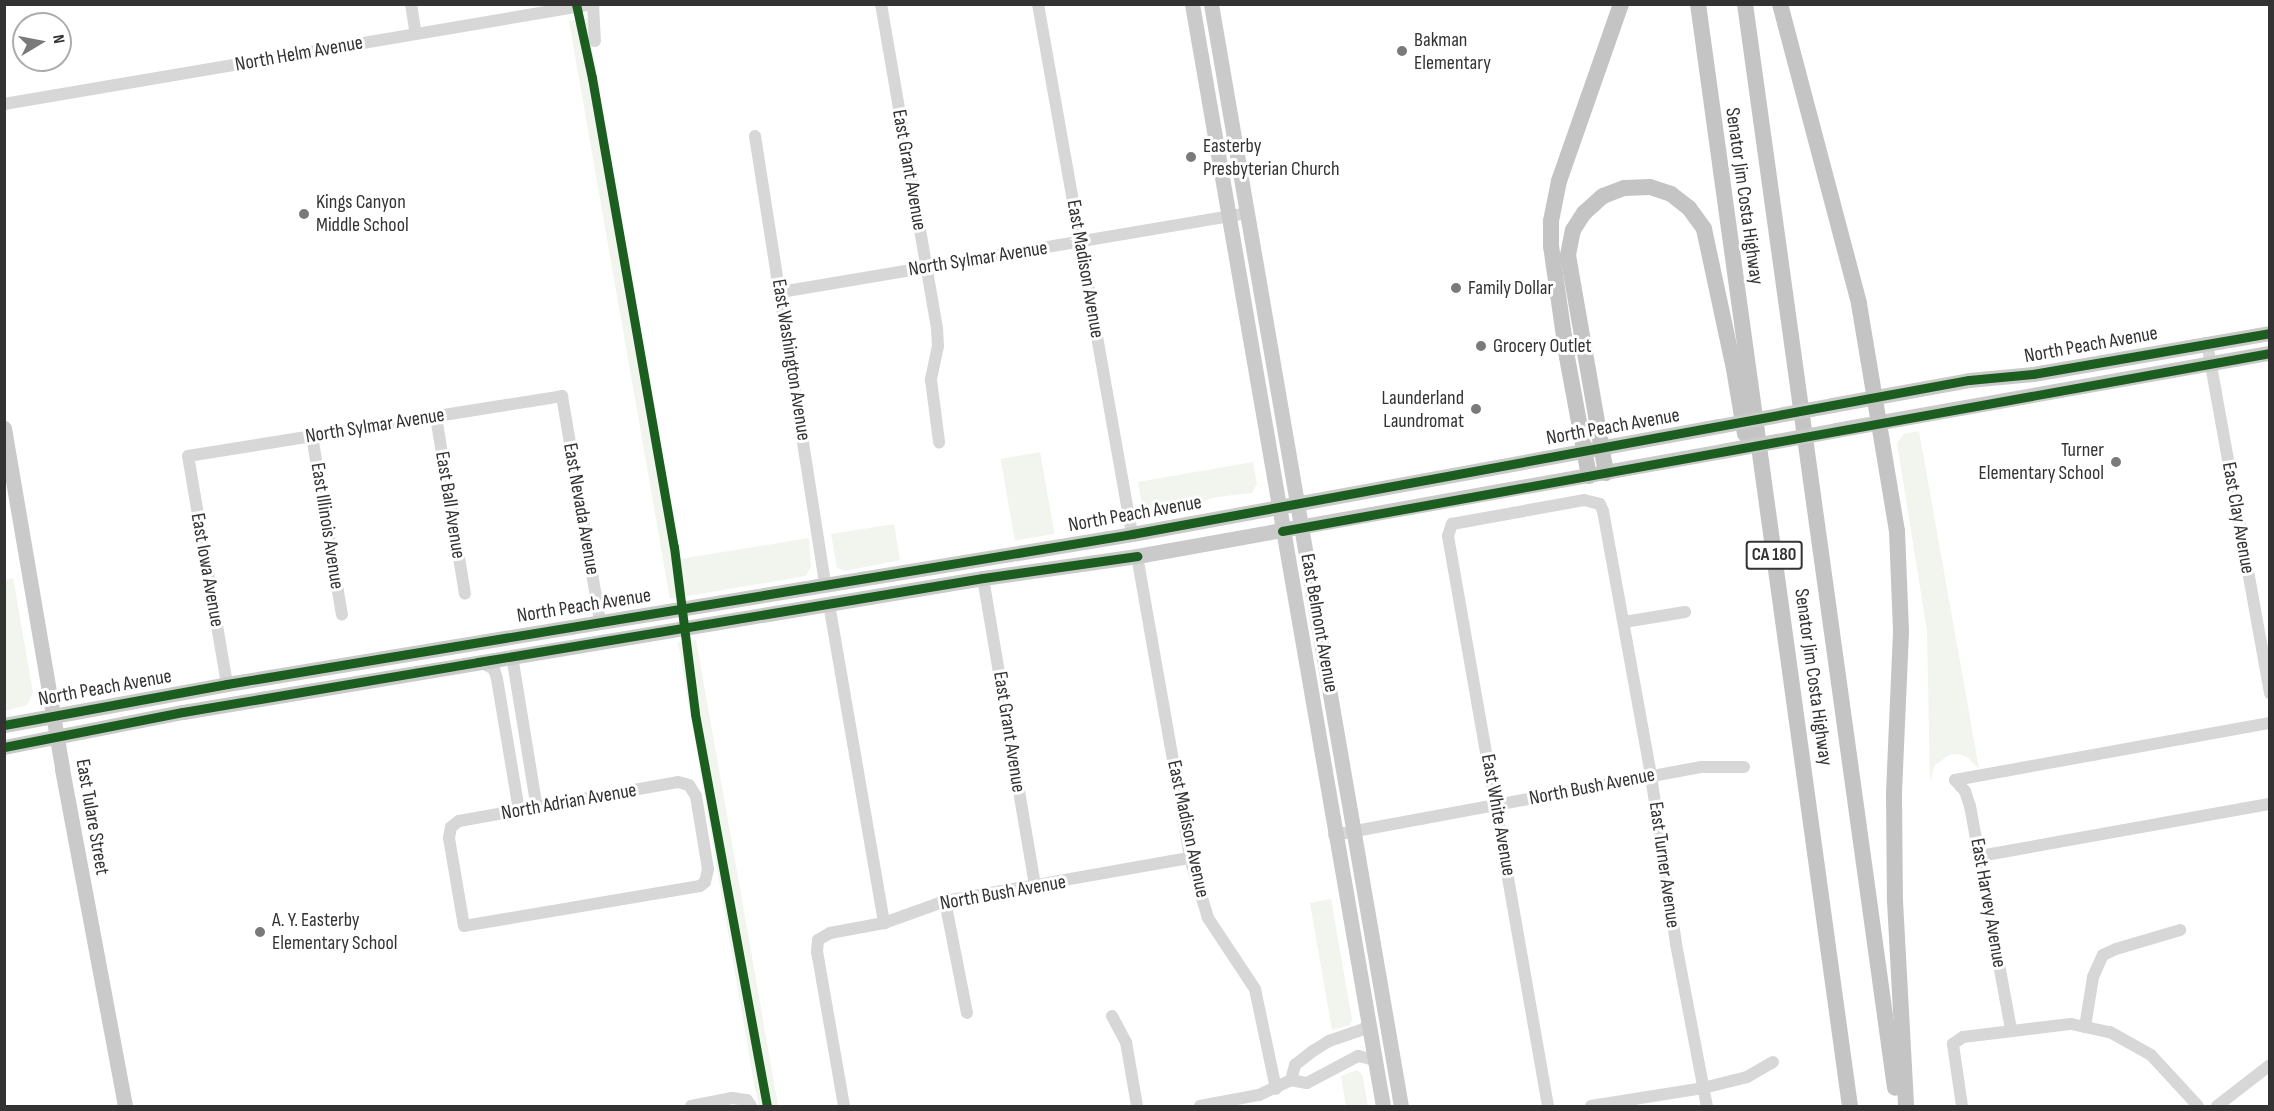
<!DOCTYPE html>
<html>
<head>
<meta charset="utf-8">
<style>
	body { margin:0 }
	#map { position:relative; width:2274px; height:1111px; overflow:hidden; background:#fff; font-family:"Sofia Sans Condensed",sans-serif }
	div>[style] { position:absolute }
	.green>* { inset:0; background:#f1f5ed; transform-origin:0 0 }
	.minor>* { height:12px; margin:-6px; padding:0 6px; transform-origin:6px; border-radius:6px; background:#d7d7d7 }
	.major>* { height:15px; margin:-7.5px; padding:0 7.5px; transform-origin:7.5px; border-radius:7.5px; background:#cacaca }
	.highway>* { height:16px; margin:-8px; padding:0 8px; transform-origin:8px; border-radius:8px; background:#c4c4c4 }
	.major-bridge>* { height:15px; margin:-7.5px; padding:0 7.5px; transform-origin:7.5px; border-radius:7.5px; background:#cacaca }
	.cycleway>* { height:9px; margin:-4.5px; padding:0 4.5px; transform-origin:4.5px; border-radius:4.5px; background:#1b5e20 }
	.dots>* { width:16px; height:16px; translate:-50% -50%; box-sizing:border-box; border:3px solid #fff; border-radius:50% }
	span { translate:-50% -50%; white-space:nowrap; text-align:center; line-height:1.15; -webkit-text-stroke:6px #fff; paint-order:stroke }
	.shield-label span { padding:2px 4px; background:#fff; border:2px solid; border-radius:4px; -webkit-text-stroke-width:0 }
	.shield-label { font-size:18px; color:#333; font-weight:700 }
	.poi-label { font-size:20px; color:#333 }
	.left { translate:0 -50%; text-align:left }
	.right { translate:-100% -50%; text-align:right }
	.street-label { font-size:20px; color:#333 }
	.frame { position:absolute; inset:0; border:6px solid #333; pointer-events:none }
	.north { position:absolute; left:12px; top:12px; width:60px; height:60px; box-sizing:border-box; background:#fff; border:2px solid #adadad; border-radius:50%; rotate:80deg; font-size:16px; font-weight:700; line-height:24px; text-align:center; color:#333 }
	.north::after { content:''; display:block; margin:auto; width:21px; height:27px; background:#7a7a7a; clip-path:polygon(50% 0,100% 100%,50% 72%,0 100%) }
</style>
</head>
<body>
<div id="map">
	<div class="green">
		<i style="clip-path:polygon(587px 18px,680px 559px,809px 538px,811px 566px,806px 576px,670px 599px,569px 21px)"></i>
		<i style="clip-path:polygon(1919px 431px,1979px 769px,1968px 758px,1959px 754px,1949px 755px,1935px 765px,1930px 781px,1927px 631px,1897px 443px,1904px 434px)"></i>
		<i style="left:1040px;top:452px;width:83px;height:40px;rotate:80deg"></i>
		<i style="clip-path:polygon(1253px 462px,1257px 484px,1252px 493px,1216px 497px,1180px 509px,1144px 516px,1138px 482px)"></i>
		<i style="clip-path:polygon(894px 524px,900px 560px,845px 571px,837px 568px,831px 534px)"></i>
		<i style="clip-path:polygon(13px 578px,33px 693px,27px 705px,5px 711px,5px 580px)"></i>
		<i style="clip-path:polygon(696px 640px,754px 968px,778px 1106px,759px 1106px,754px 1083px,678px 642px)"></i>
		<i style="clip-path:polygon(1331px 899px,1352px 1020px,1350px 1025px,1332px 1030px,1310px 903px)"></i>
		<i style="clip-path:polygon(1357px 1070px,1362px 1074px,1368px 1106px,1346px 1106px,1341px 1076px)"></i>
	</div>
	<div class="minor">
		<i style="left:411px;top:4px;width:30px;rotate:81deg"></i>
		<i style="left:593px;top:4px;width:37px;rotate:87deg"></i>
		<i style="left:881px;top:4px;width:329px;rotate:80.2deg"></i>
		<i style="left:937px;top:328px;width:18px;rotate:87deg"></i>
		<i style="left:938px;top:346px;width:35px;rotate:102deg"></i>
		<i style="left:931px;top:380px;width:63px;rotate:82.6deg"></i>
		<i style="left:1038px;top:4px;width:538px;rotate:79.94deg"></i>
		<i style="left:4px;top:104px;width:597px;rotate:-9.64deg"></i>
		<i style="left:755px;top:136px;width:453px;rotate:81.1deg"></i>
		<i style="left:781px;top:292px;width:473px;rotate:-9.6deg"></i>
		<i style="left:2207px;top:343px;width:356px;rotate:79.8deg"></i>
		<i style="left:436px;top:417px;width:179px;rotate:80.7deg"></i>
		<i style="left:312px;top:436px;width:181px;rotate:80.5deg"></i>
		<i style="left:1137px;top:556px;width:307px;rotate:80deg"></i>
		<i style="left:1190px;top:858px;width:63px;rotate:73.3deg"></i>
		<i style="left:1208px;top:918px;width:85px;rotate:56.5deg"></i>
		<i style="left:1255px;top:989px;width:102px;rotate:78.1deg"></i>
		<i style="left:983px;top:578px;width:313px;rotate:80.4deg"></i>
		<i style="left:829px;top:604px;width:324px;rotate:80.2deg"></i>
		<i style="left:1624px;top:622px;width:62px;rotate:-9.3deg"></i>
		<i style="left:512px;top:656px;width:154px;rotate:80.7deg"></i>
		<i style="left:480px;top:662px;width:16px;rotate:27deg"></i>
		<i style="left:494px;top:669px;width:10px;rotate:73deg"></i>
		<i style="left:497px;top:679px;width:133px;rotate:80.5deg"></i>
		<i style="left:227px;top:684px;width:231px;rotate:-99.7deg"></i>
		<i style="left:188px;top:456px;width:379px;rotate:-9.1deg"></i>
		<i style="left:562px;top:396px;width:228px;rotate:80.4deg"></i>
		<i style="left:1955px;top:780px;width:320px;rotate:-10.3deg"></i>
		<i style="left:1955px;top:780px;width:15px;rotate:48deg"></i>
		<i style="left:1965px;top:791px;width:16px;rotate:72deg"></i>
		<i style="left:1970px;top:806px;width:228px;rotate:79.6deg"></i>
		<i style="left:678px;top:782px;width:11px;rotate:15deg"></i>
		<i style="left:689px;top:785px;width:13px;rotate:58deg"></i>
		<i style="left:696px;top:796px;width:74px;rotate:80.7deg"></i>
		<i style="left:708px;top:869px;width:13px;rotate:103deg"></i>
		<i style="left:705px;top:882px;width:6px;rotate:141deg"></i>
		<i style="left:700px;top:886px;width:239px;rotate:170.4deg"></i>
		<i style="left:464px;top:926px;width:89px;rotate:-99.7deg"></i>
		<i style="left:449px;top:838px;width:11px;rotate:-80deg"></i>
		<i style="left:451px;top:827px;width:10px;rotate:-37deg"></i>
		<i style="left:459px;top:821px;width:222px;rotate:-10.1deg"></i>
		<i style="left:1334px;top:835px;width:374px;rotate:-10.5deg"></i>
		<i style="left:1702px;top:767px;width:42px"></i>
		<i style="left:1980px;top:856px;width:295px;rotate:-10.2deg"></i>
		<i style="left:945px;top:901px;width:114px;rotate:78.9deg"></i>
		<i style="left:1112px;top:1016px;width:30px;rotate:62deg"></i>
		<i style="left:1126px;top:1042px;width:65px;rotate:80.2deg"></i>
		<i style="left:2085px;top:1027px;width:51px;rotate:-80.9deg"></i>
		<i style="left:2093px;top:977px;width:24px;rotate:-66deg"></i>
		<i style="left:2103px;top:955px;width:14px;rotate:-25deg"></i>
		<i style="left:2116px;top:949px;width:67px;rotate:-16.5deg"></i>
		<i style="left:1291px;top:1080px;width:16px;rotate:-75deg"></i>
		<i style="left:1295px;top:1065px;width:23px;rotate:-38deg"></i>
		<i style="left:1313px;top:1051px;width:19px;rotate:-32deg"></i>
		<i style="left:1329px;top:1041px;width:37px;rotate:-19deg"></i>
		<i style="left:1364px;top:1029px;width:7px;rotate:-56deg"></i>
		<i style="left:691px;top:1106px;width:42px;rotate:-11deg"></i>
		<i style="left:732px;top:1098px;width:15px;rotate:8deg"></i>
		<i style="left:747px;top:1100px;width:7px;rotate:56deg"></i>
		<i style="left:844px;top:1106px;width:156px;rotate:-99.9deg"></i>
		<i style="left:817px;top:952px;width:12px;rotate:-85deg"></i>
		<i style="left:818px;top:940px;width:14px;rotate:-30deg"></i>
		<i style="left:830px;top:933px;width:55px;rotate:-10.5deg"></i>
		<i style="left:884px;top:923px;width:65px;rotate:-19.8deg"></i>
		<i style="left:945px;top:901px;width:249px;rotate:-10deg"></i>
		<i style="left:1200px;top:1106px;width:60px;rotate:-10.6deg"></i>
		<i style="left:1259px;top:1095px;width:35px;rotate:-25deg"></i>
		<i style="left:1291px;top:1080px;width:16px;rotate:11deg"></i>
		<i style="left:1307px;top:1083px;width:58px;rotate:-27.9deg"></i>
		<i style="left:1358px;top:1056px;width:17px;rotate:13deg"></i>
		<i style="left:1548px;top:1106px;width:579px;rotate:-99.95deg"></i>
		<i style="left:1448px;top:536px;width:13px;rotate:-72deg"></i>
		<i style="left:1452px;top:524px;width:134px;rotate:-10.3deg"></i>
		<i style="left:1584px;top:500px;width:16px;rotate:14deg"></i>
		<i style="left:1600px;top:504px;width:8px;rotate:67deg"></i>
		<i style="left:1603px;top:511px;width:269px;rotate:79.7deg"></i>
		<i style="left:1651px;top:776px;width:170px;rotate:81.5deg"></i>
		<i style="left:1676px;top:944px;width:165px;rotate:79.2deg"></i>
		<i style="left:1591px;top:1106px;width:113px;rotate:-9.1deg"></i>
		<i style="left:1703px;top:1088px;width:45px;rotate:-14deg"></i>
		<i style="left:1747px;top:1077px;width:30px;rotate:-30deg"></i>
		<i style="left:1962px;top:1106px;width:63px;rotate:-98.3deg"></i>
		<i style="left:1953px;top:1044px;width:12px;rotate:-35deg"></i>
		<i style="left:1963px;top:1037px;width:109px;rotate:-6.9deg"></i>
		<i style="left:2071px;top:1024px;width:40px;rotate:12deg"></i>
		<i style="left:2110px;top:1032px;width:47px;rotate:29.3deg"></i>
		<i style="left:2151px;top:1055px;width:69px;rotate:47.3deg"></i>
		<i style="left:2217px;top:1106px;width:67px;rotate:-37.7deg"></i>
	</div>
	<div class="major">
		<i style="left:1192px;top:4px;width:1118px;rotate:80.17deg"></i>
		<i style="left:1211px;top:4px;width:1118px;rotate:80.22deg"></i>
		<i style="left:1832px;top:405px;width:139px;rotate:-10.3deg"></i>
		<i style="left:1969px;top:380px;width:64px;rotate:-5.4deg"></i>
		<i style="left:2033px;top:374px;width:241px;rotate:-9.8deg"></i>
		<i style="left:4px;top:428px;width:346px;rotate:80.3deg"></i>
		<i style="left:62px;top:769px;width:343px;rotate:79.4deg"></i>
		<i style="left:1836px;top:430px;width:441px;rotate:-10.1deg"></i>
		<i style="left:4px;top:725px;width:227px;rotate:-10.4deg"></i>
		<i style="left:227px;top:684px;width:917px;rotate:-9.41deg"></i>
		<i style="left:1132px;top:534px;width:597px;rotate:-10.43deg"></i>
		<i style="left:4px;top:747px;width:182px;rotate:-11.1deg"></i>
		<i style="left:183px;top:712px;width:811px;rotate:-9.51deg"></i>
		<i style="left:983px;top:578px;width:156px;rotate:-8.1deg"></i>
		<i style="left:1137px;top:556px;width:594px;rotate:-10.18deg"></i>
	</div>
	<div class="highway">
		<i style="left:1698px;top:4px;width:1112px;rotate:82.15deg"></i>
		<i style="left:1745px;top:4px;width:1094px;rotate:82.12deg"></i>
		<i style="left:1780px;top:4px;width:310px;rotate:75.2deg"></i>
		<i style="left:1859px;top:304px;width:230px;rotate:80.5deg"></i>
		<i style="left:1897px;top:531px;width:101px;rotate:87.7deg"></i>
		<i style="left:1901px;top:632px;width:162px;rotate:92.5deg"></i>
		<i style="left:1894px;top:794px;width:107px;rotate:89.5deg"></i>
		<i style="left:1895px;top:901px;width:205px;rotate:86.9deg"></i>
		<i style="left:1606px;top:473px;width:221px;rotate:-99.9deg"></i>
		<i style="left:1568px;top:255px;width:25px;rotate:-79deg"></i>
		<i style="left:1573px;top:230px;width:20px;rotate:-57deg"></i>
		<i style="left:1584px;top:213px;width:25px;rotate:-42deg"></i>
		<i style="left:1603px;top:196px;width:22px;rotate:-21deg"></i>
		<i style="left:1624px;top:188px;width:26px;rotate:-2deg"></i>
		<i style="left:1650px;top:187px;width:22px;rotate:18deg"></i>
		<i style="left:1671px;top:194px;width:23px;rotate:38deg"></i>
		<i style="left:1689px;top:208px;width:26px;rotate:54deg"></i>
		<i style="left:1704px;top:229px;width:143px;rotate:77.9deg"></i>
		<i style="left:1734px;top:369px;width:66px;rotate:80.4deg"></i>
		<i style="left:1589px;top:476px;width:121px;rotate:-100.5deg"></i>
		<i style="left:1567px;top:357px;width:112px;rotate:-98.2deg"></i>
		<i style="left:1551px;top:246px;width:25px;rotate:-90deg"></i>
		<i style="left:1551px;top:221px;width:41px;rotate:-78.7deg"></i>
		<i style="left:1559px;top:181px;width:188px;rotate:-70.7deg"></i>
	</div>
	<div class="major-bridge">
		<i style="left:1719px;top:426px;width:115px;rotate:-10.5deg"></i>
		<i style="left:1722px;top:451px;width:116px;rotate:-10.4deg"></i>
	</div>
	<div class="cycleway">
		<i style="left:576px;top:4px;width:76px;rotate:77.8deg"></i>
		<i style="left:592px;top:78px;width:476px;rotate:80.1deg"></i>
		<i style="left:674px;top:547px;width:168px;rotate:82.8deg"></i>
		<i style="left:695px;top:714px;width:399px;rotate:79.6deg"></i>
		<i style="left:1282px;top:531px;width:1004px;rotate:-10.21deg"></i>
		<i style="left:4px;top:725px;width:227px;rotate:-10.4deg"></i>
		<i style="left:227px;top:684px;width:917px;rotate:-9.41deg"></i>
		<i style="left:1132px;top:534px;width:851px;rotate:-10.43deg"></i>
		<i style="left:1969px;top:380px;width:64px;rotate:-5.4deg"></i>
		<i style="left:2033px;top:374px;width:241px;rotate:-9.8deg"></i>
		<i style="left:4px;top:747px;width:182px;rotate:-11.1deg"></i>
		<i style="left:183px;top:712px;width:299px;rotate:-9.6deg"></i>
		<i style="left:478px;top:662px;width:512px;rotate:-9.44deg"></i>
		<i style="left:983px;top:578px;width:156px;rotate:-8.1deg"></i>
	</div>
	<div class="dots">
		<i style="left:1402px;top:51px;background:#7a7a7a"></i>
		<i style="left:1191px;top:157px;background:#7a7a7a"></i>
		<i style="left:304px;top:214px;background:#7a7a7a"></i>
		<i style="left:1456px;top:288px;background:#7a7a7a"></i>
		<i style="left:1481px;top:346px;background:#7a7a7a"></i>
		<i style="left:1476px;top:409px;background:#7a7a7a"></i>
		<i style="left:2116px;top:462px;background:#7a7a7a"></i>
		<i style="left:260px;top:932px;background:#7a7a7a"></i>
	</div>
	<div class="shield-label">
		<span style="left:1774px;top:555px">CA 180</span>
	</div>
	<div class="poi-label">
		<span class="left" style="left:1414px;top:52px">Bakman<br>Elementary</span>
		<span class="left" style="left:1203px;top:158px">Easterby<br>Presbyterian Church</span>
		<span class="left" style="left:316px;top:214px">Kings Canyon<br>Middle School</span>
		<span class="left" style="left:1468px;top:288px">Family Dollar</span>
		<span class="left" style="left:1493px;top:346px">Grocery Outlet</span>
		<span class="right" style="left:1464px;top:410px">Launderland<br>Laundromat</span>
		<span class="right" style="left:2104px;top:462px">Turner<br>Elementary School</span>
		<span class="left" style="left:272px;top:932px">A. Y. Easterby<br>Elementary School</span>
	</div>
	<div class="street-label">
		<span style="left:299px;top:54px;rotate:-10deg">North Helm Avenue</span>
		<span style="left:909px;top:170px;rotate:80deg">East Grant Avenue</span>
		<span style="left:1744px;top:196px;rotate:82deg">Senator Jim Costa Highway</span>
		<span style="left:978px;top:259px;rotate:-9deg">North Sylmar Avenue</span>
		<span style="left:1085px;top:269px;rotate:80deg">East Madison Avenue</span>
		<span style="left:2091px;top:345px;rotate:-10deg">North Peach Avenue</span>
		<span style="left:791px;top:360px;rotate:81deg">East Washington Avenue</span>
		<span style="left:375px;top:426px;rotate:-9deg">North Sylmar Avenue</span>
		<span style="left:1613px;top:427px;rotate:-10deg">North Peach Avenue</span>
		<span style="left:450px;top:505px;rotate:81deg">East Ball Avenue</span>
		<span style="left:581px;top:509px;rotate:80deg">East Nevada Avenue</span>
		<span style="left:1135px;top:514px;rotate:-10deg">North Peach Avenue</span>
		<span style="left:2238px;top:518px;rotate:80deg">East Clay Avenue</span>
		<span style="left:327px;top:526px;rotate:81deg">East Illinois Avenue</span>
		<span style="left:207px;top:570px;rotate:80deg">East Iowa Avenue</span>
		<span style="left:584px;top:606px;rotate:-9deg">North Peach Avenue</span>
		<span style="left:1319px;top:623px;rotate:80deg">East Belmont Avenue</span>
		<span style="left:1813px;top:677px;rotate:82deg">Senator Jim Costa Highway</span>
		<span style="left:105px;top:688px;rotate:-10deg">North Peach Avenue</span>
		<span style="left:1009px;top:732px;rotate:81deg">East Grant Avenue</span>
		<span style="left:1592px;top:787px;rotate:-11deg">North Bush Avenue</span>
		<span style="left:569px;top:802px;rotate:-10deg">North Adrian Avenue</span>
		<span style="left:1498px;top:815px;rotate:80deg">East White Avenue</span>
		<span style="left:92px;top:817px;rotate:80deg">East Tulare Street</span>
		<span style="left:1188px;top:829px;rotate:78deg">East Madison Avenue</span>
		<span style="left:1664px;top:865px;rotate:82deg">East Turner Avenue</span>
		<span style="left:1003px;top:893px;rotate:-10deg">North Bush Avenue</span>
		<span style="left:1988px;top:903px;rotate:80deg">East Harvey Avenue</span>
	</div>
	<div class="frame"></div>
	<div class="north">N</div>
</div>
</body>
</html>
